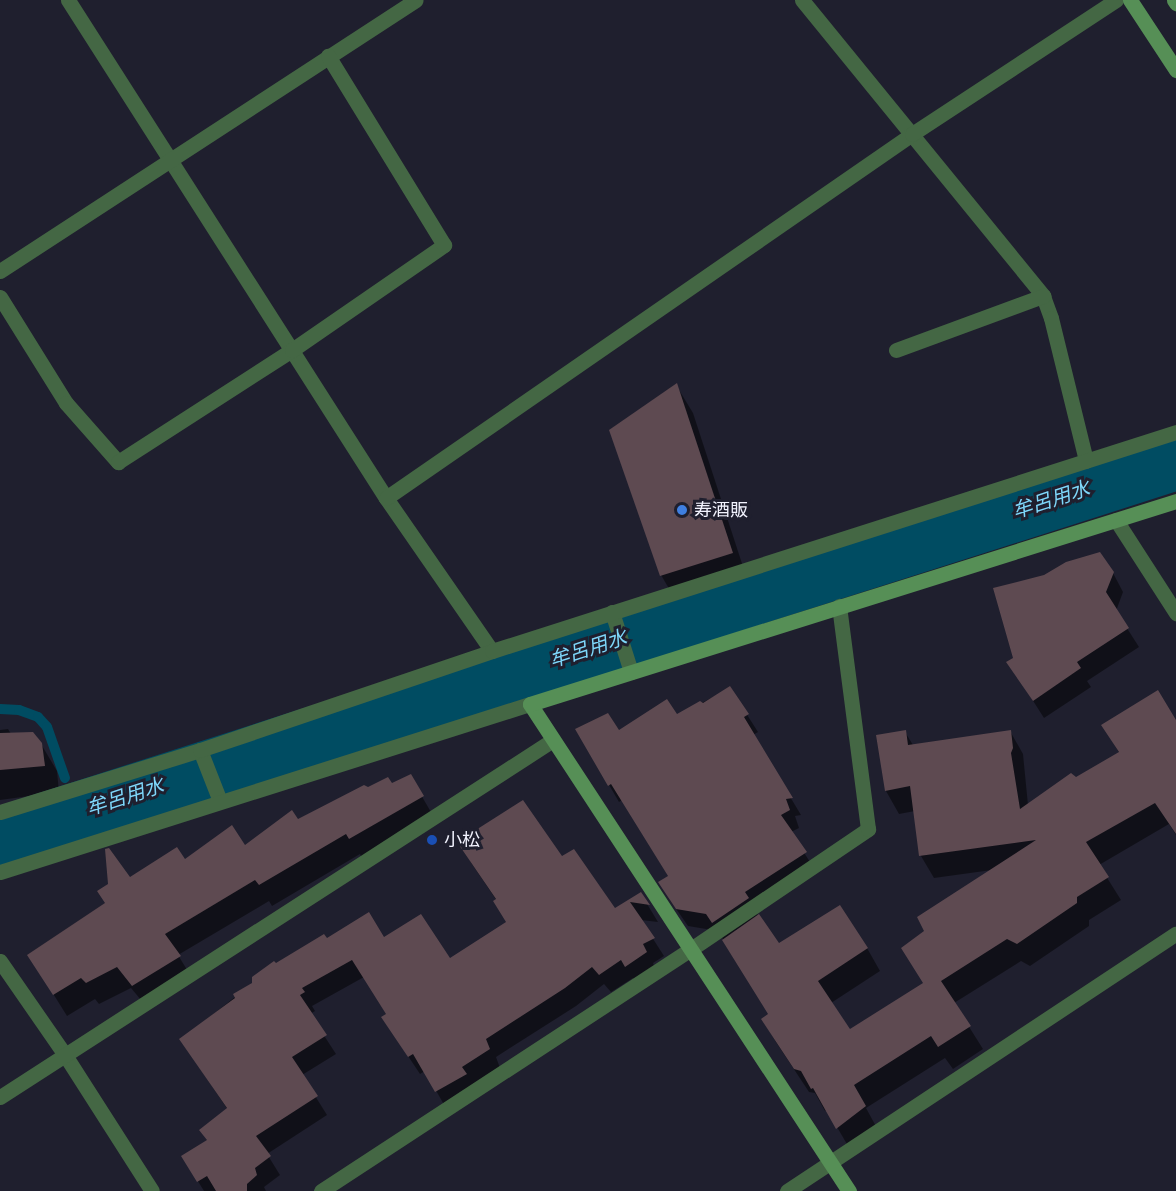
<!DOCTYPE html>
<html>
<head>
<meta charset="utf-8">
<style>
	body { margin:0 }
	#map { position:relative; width:1176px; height:1191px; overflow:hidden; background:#1f1f2e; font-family:"Fira Sans Condensed","Noto Sans JP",sans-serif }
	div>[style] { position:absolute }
	.shadow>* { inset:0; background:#0007 }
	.stream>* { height:10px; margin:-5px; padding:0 5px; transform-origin:5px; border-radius:5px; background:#004c62 }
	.river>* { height:60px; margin:-30px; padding:0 30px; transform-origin:30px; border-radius:30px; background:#004c62 }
	.building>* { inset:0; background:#5e4a51 }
	.street>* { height:15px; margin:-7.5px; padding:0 7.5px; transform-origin:7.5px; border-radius:7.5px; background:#446744 }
	.secondary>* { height:15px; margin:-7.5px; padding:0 7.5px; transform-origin:7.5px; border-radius:7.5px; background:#568f56 }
	.dots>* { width:16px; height:16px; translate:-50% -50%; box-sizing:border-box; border:3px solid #1f1f2e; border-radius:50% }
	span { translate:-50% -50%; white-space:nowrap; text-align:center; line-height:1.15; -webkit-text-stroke:6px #1f1f2e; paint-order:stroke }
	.poi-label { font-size:18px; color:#f2f3fe }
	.left { translate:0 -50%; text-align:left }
	.water-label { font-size:20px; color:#7ed7fa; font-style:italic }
</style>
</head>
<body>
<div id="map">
	<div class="shadow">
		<i style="clip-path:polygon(676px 385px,693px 413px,748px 582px,678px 604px,661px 575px)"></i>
		<i style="clip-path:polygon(1113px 573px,1123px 592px,1116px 611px,1139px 647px,1087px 681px,1091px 687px,1044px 718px,1009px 663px)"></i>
		<i style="clip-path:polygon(730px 688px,758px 732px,753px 735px,801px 815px,795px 816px,799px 828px,791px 832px,815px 870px,754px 910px,779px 945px,867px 948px,880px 971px,831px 1003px,850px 1031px,924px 984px,926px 931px,992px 870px,934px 878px,921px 856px,915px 811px,899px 814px,886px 791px,878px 736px,905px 732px,913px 745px,1010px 731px,1023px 754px,1028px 805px,1120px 754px,1103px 726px,1176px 723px,1176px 835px,1169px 824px,1099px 865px,1121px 900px,1089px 920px,1089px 926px,1030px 966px,1021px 961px,954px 1003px,983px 1049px,953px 1069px,945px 1058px,866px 1108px,878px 1130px,851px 1151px,827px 1110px,825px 1111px,815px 1093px,809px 1092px,776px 1042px,763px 1020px,770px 1015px,718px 931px,688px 926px,670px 900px,669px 877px,622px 800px,619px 802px,577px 730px,618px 732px,677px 716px)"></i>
		<i style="clip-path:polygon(8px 729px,11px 734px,41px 744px,57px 771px,59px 792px,0 800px,0 730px)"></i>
		<i style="clip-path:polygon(410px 776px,435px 819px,363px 860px,360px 854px,272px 906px,269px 901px,178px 955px,192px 978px,146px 1006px,131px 988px,99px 1004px,95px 999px,67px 1016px,29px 955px,106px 904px,130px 879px,184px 861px,244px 847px,368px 788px,392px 785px)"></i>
		<i style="clip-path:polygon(561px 859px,614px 910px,641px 894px,658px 922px,641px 920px,664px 956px,653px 963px,656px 971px,637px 984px,633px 978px,611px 992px,604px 984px,576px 1006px,496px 1057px,500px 1068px,447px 1110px,425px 1071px,420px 1074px,394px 1035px,387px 1015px,364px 977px,312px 1006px,315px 1011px,310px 1014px,336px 1054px,302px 1075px,327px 1115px,267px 1154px,280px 1175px,264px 1187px,266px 1191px,204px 1191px,183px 1157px,208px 1141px,228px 1110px,181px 1040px,275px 965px,327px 941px,384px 939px,450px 960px,507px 923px,497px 901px,470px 861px)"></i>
	</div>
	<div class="stream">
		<i style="left:0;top:709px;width:19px;rotate:3deg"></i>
		<i style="left:19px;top:710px;width:20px;rotate:20deg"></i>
		<i style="left:38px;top:717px;width:13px;rotate:48deg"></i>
		<i style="left:47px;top:727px;width:54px;rotate:70.6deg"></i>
	</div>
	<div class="river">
		<i style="left:0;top:837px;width:1235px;rotate:-17.77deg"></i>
	</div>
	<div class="building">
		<i style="clip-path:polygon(677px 383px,733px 553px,660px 576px,609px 430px)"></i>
		<i style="clip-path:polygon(1100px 552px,1114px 572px,1106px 592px,1129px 628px,1077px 662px,1081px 668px,1033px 701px,1006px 662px,1013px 658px,993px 588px,1044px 575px,1066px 562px)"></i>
		<i style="clip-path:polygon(730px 686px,749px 714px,744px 717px,793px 798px,786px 799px,790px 810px,781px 815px,807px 852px,745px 892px,749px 898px,712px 923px,706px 914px,676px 909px,658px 882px,668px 876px,611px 784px,608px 786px,575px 729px,608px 713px,619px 730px,667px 699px,677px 714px,700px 701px,703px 703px)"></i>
		<i style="clip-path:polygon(1158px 690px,1176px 720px,1176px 834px,1155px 803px,1086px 842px,1109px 877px,1077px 897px,1077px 903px,1017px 944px,1007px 939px,941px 981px,971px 1026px,938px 1047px,931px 1036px,854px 1085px,866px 1106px,836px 1129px,813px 1088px,811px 1089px,801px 1071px,794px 1069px,761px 1019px,768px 1014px,722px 940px,759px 914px,779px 943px,840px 905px,868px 948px,818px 981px,850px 1029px,923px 983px,901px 948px,924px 931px,917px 917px,1036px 840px,919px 856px,910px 786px,885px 791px,876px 735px,906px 730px,908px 745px,1011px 730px,1013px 748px,1011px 753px,1020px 809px,1071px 773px,1076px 777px,1119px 752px,1101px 725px)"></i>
		<i style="clip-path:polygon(33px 732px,42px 743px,45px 766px,0 770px,0 733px)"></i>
		<i style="clip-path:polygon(411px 774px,424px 796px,349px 839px,346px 834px,259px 885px,255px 880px,165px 934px,181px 956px,132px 986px,117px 967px,86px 983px,81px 978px,53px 995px,27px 955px,105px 903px,97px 891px,108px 884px,105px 849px,109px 848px,130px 877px,177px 847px,185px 859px,232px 825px,245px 845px,292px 810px,298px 819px,364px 785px,368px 787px,388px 777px,392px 783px)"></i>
		<i style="clip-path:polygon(523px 800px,562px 856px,574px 849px,615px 908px,641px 892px,650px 905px,630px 902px,655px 938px,643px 944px,647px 952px,625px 967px,621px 960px,599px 975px,592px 967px,565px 988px,486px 1039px,490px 1049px,462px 1067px,467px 1074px,435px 1092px,413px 1054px,408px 1057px,381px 1017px,386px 1014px,352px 960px,302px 988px,305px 992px,300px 995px,327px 1035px,292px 1057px,318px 1096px,256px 1136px,271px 1156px,255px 1168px,257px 1175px,247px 1184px,247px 1191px,216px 1191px,207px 1176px,197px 1182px,181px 1156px,207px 1140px,199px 1130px,227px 1108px,179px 1039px,235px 998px,233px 994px,252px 983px,252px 977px,274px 961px,276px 963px,324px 934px,327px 938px,369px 912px,384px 937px,421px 914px,450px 958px,506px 922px,493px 901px,496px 899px,457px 842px)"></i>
	</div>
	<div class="street">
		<i style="left:68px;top:0;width:591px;rotate:57.44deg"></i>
		<i style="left:386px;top:498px;width:186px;rotate:55.3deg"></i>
		<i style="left:802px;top:0;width:382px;rotate:50.8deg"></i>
		<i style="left:1043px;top:296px;width:23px;rotate:70deg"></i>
		<i style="left:1051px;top:318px;width:147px;rotate:76.2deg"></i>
		<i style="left:0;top:271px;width:496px;rotate:-33.1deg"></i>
		<i style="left:0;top:297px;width:125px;rotate:58.1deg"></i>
		<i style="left:66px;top:403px;width:79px;rotate:48.6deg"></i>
		<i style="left:118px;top:462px;width:207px;rotate:-32.8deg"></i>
		<i style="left:292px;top:350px;width:185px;rotate:-34.6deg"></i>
		<i style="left:444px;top:245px;width:222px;rotate:-121.5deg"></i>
		<i style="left:896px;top:350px;width:157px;rotate:-20.2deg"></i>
		<i style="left:386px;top:498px;width:640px;rotate:-34.68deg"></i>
		<i style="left:912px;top:134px;width:244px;rotate:-33.3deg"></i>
		<i style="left:1116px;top:520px;width:111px;rotate:57.2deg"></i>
		<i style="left:612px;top:612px;width:63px;rotate:72.4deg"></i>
		<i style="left:200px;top:750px;width:55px;rotate:68.6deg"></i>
		<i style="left:0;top:812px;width:209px;rotate:-17.2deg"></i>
		<i style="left:200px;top:750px;width:308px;rotate:-18.7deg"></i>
		<i style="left:492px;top:651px;width:718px;rotate:-17.75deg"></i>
		<i style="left:0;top:872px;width:556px;rotate:-17.59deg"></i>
		<i style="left:0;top:961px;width:114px;rotate:55.3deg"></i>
		<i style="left:65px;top:1055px;width:161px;rotate:57.4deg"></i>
		<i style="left:0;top:1097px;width:658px;rotate:-32.85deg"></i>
		<i style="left:321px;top:1191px;width:442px;rotate:-33.2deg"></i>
		<i style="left:691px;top:949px;width:214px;rotate:-34.1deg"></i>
		<i style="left:868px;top:829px;width:225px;rotate:-97.4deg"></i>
		<i style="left:787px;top:1191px;width:466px;rotate:-33.5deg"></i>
	</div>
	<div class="secondary">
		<i style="left:1130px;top:0;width:84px;rotate:56.7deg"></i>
		<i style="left:1174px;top:0;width:4px;rotate:56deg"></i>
		<i style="left:849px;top:1191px;width:582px;rotate:-123.23deg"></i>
		<i style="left:530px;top:704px;width:677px;rotate:-17.44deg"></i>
	</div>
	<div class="dots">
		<i style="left:682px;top:510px;background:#3f7fe0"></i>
		<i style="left:432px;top:840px;background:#1a4fb4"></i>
	</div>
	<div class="poi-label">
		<span class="left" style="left:694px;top:510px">寿酒販</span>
		<span class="left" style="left:444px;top:840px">小松</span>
	</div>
	<div class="water-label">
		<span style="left:1051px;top:500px;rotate:-18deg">牟呂用水</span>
		<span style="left:588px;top:649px;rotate:-18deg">牟呂用水</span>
		<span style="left:125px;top:797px;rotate:-18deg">牟呂用水</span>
	</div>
</div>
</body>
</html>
